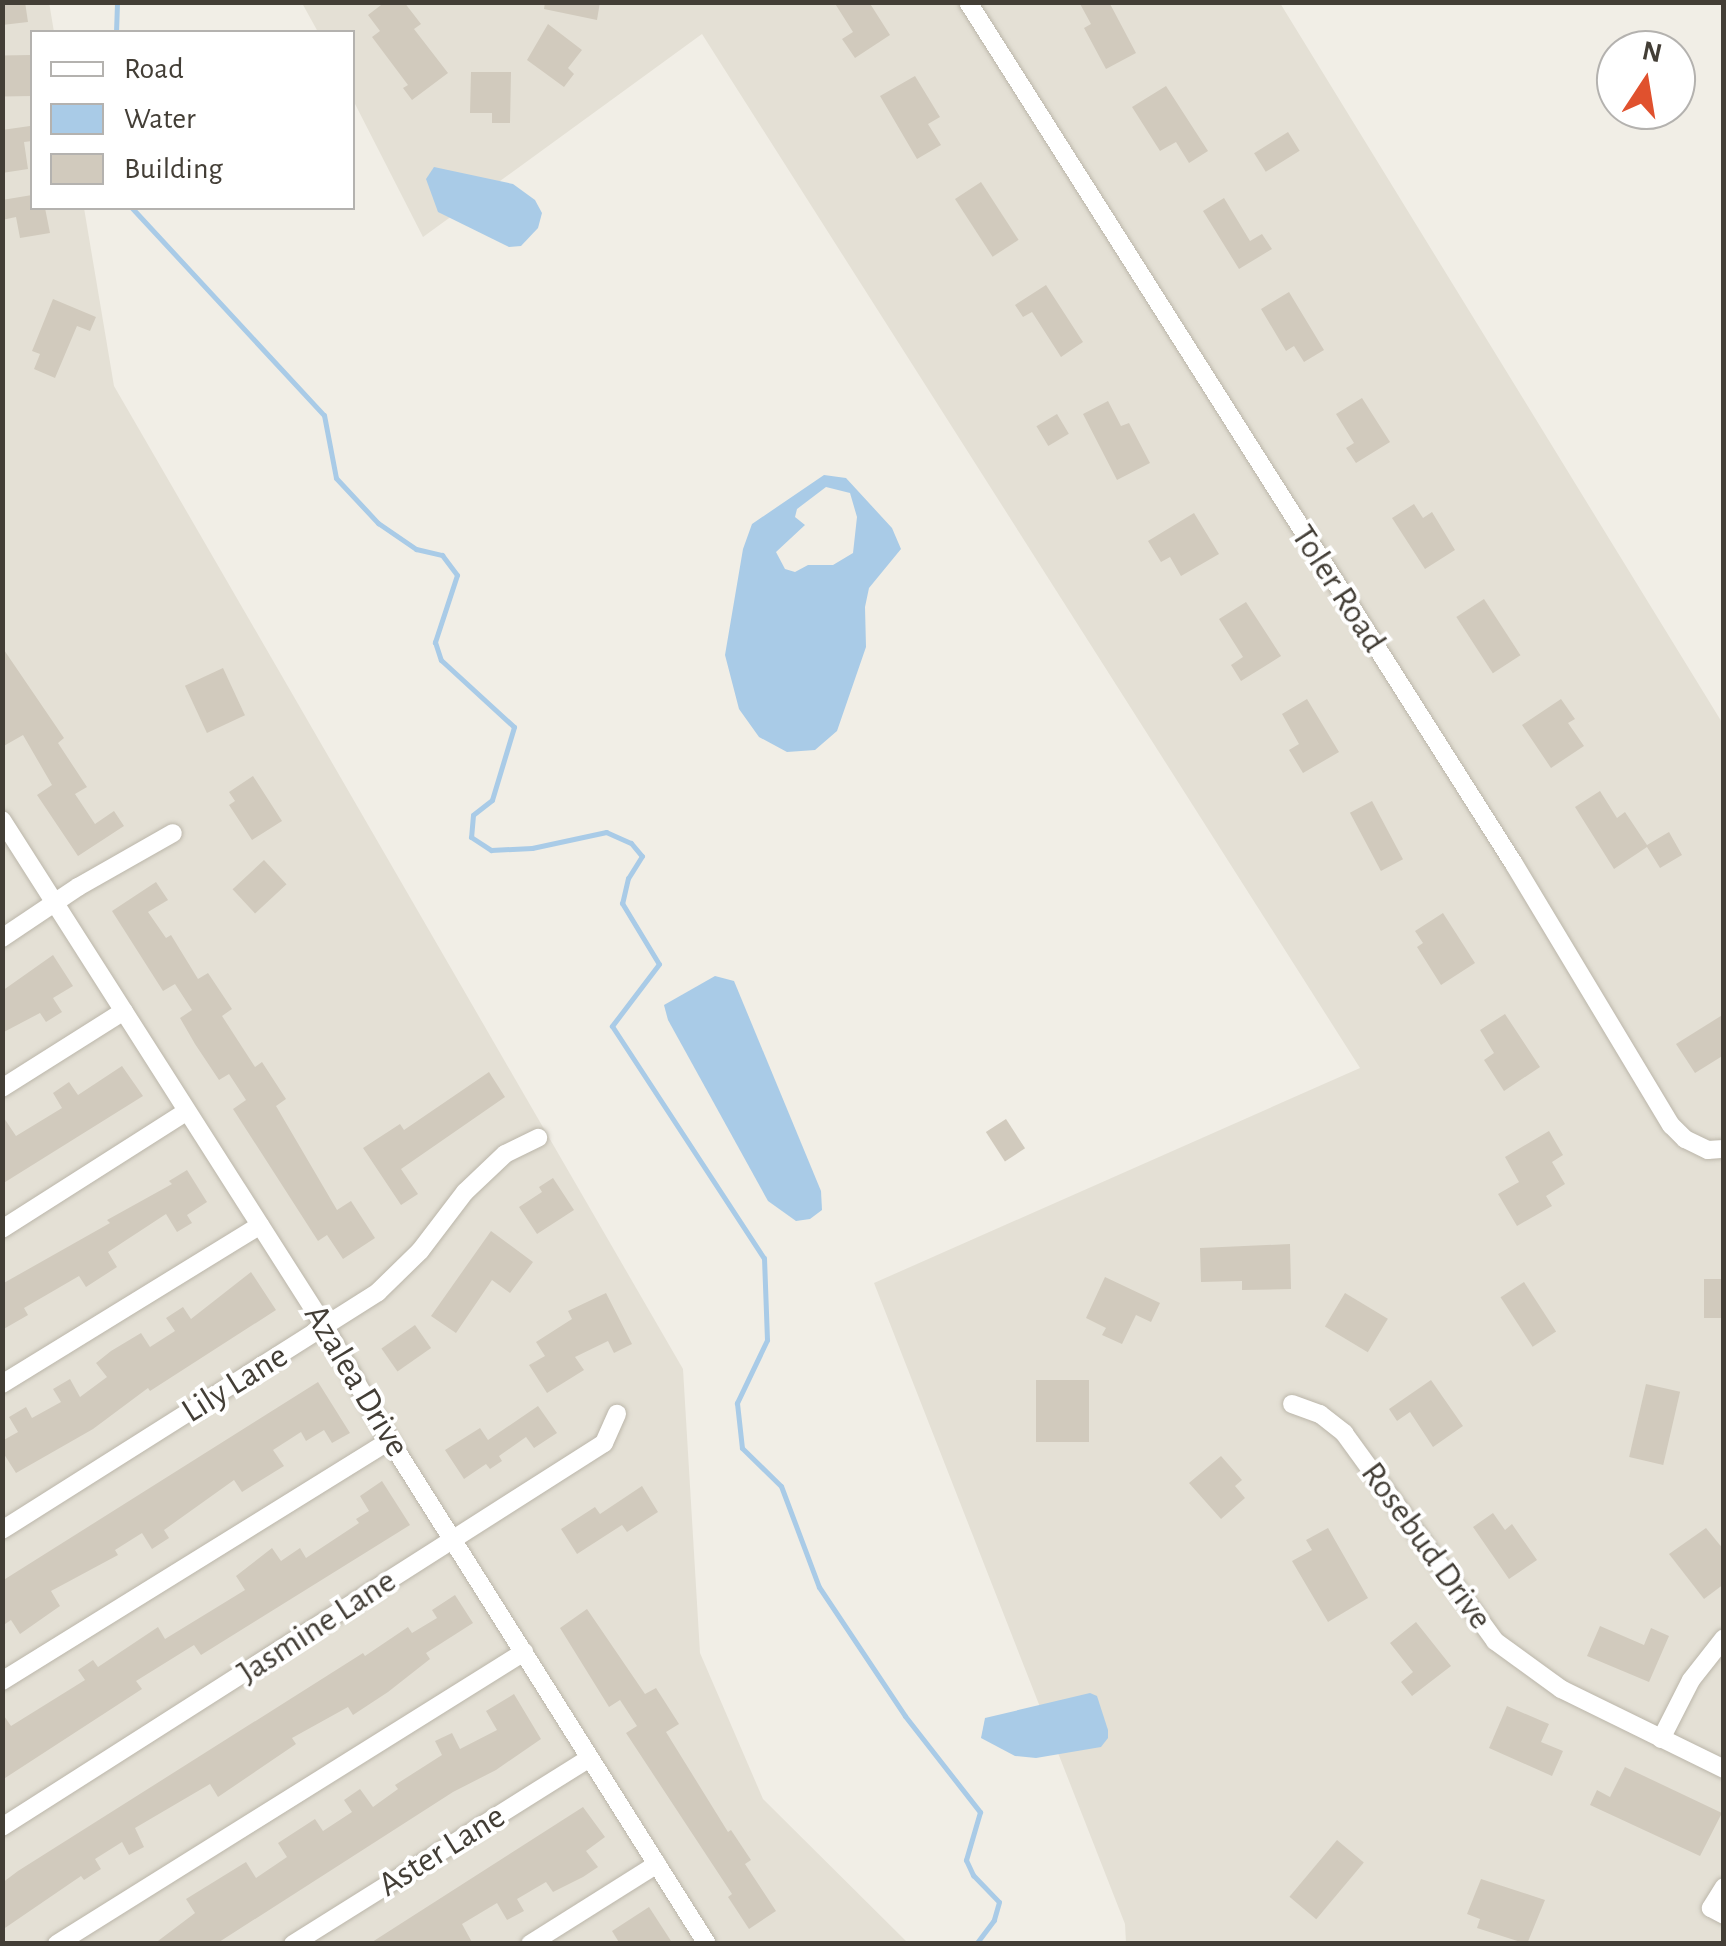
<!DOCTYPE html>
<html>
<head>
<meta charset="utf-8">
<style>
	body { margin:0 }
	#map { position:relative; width:1726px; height:1946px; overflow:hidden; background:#f1eee6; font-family:"Alegreya Sans",sans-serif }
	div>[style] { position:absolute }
	.residential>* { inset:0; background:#e4e0d5 }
	.water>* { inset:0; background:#a9cbe7 }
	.stream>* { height:5px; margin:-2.5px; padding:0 2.5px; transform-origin:2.5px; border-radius:2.5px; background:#a9cbe7 }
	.building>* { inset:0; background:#d1cabd; transform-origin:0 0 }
	.roads { filter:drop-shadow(0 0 2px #bbb6aa) drop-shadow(0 0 2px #bbb6aa) }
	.minor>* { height:18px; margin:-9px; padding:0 9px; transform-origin:9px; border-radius:9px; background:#fff }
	span { translate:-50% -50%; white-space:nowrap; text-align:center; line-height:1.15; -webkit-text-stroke:8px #fff; paint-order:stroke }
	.street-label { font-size:35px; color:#433e36 }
	.frame { position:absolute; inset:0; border:5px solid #433e36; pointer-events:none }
	.legend { position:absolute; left:30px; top:30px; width:325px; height:180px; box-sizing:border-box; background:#fff; border:2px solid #b4b2af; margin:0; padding:12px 18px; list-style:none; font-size:30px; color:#433e36 }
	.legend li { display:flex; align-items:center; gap:20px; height:50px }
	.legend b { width:50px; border:2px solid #b4b2af }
	.north { position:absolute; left:1596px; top:30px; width:100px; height:100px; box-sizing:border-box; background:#fff; border:2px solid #b4b2af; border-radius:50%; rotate:12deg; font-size:28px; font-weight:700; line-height:40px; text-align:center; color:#433e36 }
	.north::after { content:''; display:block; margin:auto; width:35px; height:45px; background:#e0512e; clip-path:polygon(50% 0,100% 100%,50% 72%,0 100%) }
</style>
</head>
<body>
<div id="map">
	<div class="residential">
		<i style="clip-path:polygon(49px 2px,54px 32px,32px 32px,32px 208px,84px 208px,114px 386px,683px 1369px,700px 1653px,763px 1799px,908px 1943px,3px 1944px,2px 3px)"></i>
		<i style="clip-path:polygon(302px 3px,1280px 3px,1723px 724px,1723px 1943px,1126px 1943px,1125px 1924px,874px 1283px,1360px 1068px,702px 34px,423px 237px,353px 100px,352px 32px,318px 32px)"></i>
	</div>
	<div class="water">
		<i style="clip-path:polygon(434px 167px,513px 184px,535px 200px,542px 213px,538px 228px,521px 246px,509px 247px,438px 212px,426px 179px)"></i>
		<i style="clip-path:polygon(evenodd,824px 475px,846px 478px,892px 528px,901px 549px,869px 588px,865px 607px,866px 647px,837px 731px,815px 750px,787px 752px,759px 737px,739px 709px,725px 655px,743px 549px,752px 524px,824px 475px,826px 487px,850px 493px,857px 517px,853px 553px,833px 565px,808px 565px,795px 572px,785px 569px,776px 552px,805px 525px,795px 517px,797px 509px,826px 487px)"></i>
		<i style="clip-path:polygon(715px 976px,734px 981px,821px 1191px,822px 1210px,810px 1219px,796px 1221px,768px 1201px,668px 1020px,664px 1005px)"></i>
		<i style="clip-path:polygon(1090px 1693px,1097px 1696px,1108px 1730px,1108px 1738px,1101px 1747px,1036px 1758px,1015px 1756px,981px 1738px,985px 1718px)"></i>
	</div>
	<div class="stream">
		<i style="left:116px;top:32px;width:30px;rotate:-88deg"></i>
		<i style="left:132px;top:208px;width:282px;rotate:47.2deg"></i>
		<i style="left:324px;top:415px;width:64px;rotate:79.2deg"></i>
		<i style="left:336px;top:478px;width:62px;rotate:47deg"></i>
		<i style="left:378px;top:523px;width:46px;rotate:34.4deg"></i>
		<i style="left:416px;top:549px;width:27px;rotate:13deg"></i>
		<i style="left:442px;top:555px;width:25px;rotate:53deg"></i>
		<i style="left:457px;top:575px;width:71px;rotate:108.2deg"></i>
		<i style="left:435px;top:642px;width:19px;rotate:72deg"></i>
		<i style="left:441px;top:660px;width:99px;rotate:42.5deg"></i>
		<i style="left:514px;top:727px;width:76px;rotate:106.8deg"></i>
		<i style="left:492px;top:800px;width:24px;rotate:142deg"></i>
		<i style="left:473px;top:815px;width:22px;rotate:95deg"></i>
		<i style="left:471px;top:837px;width:24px;rotate:33deg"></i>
		<i style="left:491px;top:850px;width:41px;rotate:-2.8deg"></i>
		<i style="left:532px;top:848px;width:76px;rotate:-12.2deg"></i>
		<i style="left:606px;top:832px;width:27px;rotate:24deg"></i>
		<i style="left:631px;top:843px;width:17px;rotate:50deg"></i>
		<i style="left:642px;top:856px;width:26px;rotate:122deg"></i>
		<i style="left:628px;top:878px;width:26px;rotate:103deg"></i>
		<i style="left:622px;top:903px;width:71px;rotate:58.8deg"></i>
		<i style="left:659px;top:964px;width:78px;rotate:127.2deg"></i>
		<i style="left:612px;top:1026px;width:277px;rotate:56.8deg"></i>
		<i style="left:764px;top:1258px;width:82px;rotate:87.9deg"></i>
		<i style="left:767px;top:1340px;width:70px;rotate:115.5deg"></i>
		<i style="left:737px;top:1403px;width:45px;rotate:83.7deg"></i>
		<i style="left:742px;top:1448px;width:54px;rotate:44.3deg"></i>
		<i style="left:781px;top:1486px;width:108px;rotate:69.4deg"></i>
		<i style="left:819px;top:1587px;width:155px;rotate:56.3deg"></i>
		<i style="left:905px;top:1716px;width:122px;rotate:52deg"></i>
		<i style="left:980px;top:1812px;width:50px;rotate:106.3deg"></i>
		<i style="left:966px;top:1860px;width:17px;rotate:65deg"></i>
		<i style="left:973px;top:1875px;width:37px;rotate:46deg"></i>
		<i style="left:999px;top:1902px;width:19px;rotate:106deg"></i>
		<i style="left:994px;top:1920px;width:30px;rotate:127deg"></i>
	</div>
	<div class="building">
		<i style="clip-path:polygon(2px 2px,25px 2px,28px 22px,2px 25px)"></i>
		<i style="clip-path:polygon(385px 2px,404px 2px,421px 24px,414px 29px,448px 73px,412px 100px,403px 88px,408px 85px,372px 37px,380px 31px,368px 15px)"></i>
		<i style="clip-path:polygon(545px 2px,600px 2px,597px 20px,544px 9px)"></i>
		<i style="clip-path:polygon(834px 2px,869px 2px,890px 35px,855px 58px,842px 39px,853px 32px)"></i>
		<i style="clip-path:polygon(1079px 2px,1109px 2px,1136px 53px,1106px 69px,1084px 28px,1091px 24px)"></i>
		<i style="clip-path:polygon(548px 24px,582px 50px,568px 68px,574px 74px,564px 87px,527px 60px)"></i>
		<i style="left:31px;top:55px;width:41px;height:29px;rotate:89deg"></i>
		<i style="clip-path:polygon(471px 72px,511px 72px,510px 123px,492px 123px,492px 113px,470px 113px)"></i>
		<i style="clip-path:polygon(915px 76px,940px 117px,928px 124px,941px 145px,917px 159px,880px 96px)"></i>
		<i style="clip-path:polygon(1166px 86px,1208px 151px,1189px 163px,1176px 142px,1160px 151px,1132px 107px)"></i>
		<i style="clip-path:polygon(30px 126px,32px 141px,24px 142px,28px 169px,2px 173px,2px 130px)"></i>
		<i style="left:1288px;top:132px;width:22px;height:40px;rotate:58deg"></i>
		<i style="left:981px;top:182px;width:69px;height:31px;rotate:57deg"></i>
		<i style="clip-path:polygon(32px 195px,32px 208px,45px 208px,50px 233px,20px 238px,16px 217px,2px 220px,2px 200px)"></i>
		<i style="clip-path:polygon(1224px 198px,1250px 241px,1262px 234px,1272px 249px,1239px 269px,1203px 211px)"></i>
		<i style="clip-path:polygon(1046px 285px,1083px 342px,1061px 357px,1032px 312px,1023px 317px,1015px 305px)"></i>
		<i style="clip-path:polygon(1289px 292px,1324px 350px,1304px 362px,1294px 346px,1286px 351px,1261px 309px)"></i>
		<i style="clip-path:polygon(53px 299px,96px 317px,90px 331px,77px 326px,55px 378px,34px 369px,40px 354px,32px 351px)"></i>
		<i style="clip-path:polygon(1362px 398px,1390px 442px,1356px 463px,1346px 448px,1354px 443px,1336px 414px)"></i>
		<i style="clip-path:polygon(1108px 401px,1121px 426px,1129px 423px,1150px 463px,1117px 480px,1083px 414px)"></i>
		<i style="left:1057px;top:414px;width:23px;height:24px;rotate:59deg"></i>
		<i style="clip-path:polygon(1414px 504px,1423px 518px,1432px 512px,1455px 550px,1425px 569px,1392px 518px)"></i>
		<i style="clip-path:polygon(1194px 513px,1219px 554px,1181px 576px,1170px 557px,1161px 562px,1148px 541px)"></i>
		<i style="left:1484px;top:599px;width:67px;height:33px;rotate:57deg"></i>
		<i style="clip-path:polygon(1246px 602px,1281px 656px,1241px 681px,1231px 665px,1243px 657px,1219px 619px)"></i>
		<i style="clip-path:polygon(2px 647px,64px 738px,58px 743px,87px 787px,75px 794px,95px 824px,114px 811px,124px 826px,78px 856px,37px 795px,52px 785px,23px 735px,2px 747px)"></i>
		<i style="left:223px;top:668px;width:52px;height:42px;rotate:65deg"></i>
		<i style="clip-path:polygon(1307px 699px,1339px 752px,1303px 773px,1289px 750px,1299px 744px,1282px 714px)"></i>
		<i style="clip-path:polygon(1561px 699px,1575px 719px,1568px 723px,1584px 746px,1551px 768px,1522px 725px)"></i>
		<i style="clip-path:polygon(253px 776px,282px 821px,252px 840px,229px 805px,235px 801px,229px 792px)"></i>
		<i style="clip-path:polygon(1600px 791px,1617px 818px,1625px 812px,1647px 845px,1669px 832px,1682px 855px,1660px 868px,1647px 847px,1614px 869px,1575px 807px)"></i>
		<i style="left:1372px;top:801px;width:66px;height:25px;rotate:62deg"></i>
		<i style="left:264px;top:860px;width:33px;height:43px;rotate:47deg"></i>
		<i style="clip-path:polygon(156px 882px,168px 900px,148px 912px,166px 938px,171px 935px,198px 979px,208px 973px,232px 1009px,222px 1016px,255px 1067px,262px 1062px,286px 1099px,276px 1106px,337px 1210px,351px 1201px,375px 1238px,343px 1259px,327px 1235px,318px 1241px,233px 1109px,246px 1100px,229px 1074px,219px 1080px,195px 1044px,180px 1018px,192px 1010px,175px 984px,163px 991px,112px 911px)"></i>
		<i style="clip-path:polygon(1443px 913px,1475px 963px,1441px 985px,1417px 947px,1423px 943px,1415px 931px)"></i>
		<i style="clip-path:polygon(53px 955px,73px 986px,53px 998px,62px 1012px,46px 1022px,40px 1013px,2px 1033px,2px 991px)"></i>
		<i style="clip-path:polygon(1505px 1014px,1540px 1067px,1504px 1091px,1484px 1060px,1494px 1053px,1480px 1030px)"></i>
		<i style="clip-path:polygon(1724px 1014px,1724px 1055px,1695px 1073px,1676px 1044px)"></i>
		<i style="clip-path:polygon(122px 1066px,143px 1096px,2px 1184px,2px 1115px,16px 1136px,62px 1108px,53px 1093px,69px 1082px,78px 1095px)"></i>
		<i style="clip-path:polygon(489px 1072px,505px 1097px,401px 1169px,418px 1194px,401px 1205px,363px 1148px,400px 1124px,404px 1130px)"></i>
		<i style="left:1006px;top:1119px;width:35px;height:24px;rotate:57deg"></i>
		<i style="clip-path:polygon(1549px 1131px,1563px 1155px,1552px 1162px,1565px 1184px,1546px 1196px,1552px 1206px,1517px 1226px,1498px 1194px,1519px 1182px,1505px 1157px)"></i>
		<i style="clip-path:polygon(187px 1170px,207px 1202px,187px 1215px,192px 1223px,177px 1232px,166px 1214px,108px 1252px,117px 1267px,86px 1287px,79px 1276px,24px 1308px,28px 1315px,2px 1330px,2px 1284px,110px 1223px,107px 1220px,172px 1184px,169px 1181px)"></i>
		<i style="clip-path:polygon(553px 1178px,574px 1210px,537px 1234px,519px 1207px,542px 1192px,539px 1187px)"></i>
		<i style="clip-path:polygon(491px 1231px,533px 1262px,510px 1293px,492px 1280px,456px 1333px,431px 1316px)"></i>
		<i style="clip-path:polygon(1290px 1244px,1291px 1289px,1242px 1290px,1242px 1281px,1201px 1282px,1200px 1248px)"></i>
		<i style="clip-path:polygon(251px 1272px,276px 1310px,150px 1391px,148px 1388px,93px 1429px,16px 1473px,2px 1451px,2px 1441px,18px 1432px,9px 1417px,26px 1407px,32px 1418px,61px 1402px,53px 1389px,70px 1379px,80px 1397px,107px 1377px,96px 1363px,111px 1351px,141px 1333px,150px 1347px,175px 1331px,166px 1318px,183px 1307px,191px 1319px)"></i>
		<i style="clip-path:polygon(1105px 1277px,1160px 1303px,1151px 1322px,1136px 1315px,1122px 1344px,1102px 1335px,1106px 1328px,1086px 1318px)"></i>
		<i style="left:1704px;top:1279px;width:20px;height:39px"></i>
		<i style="left:1524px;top:1282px;width:59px;height:28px;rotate:57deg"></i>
		<i style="clip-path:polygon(606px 1293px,632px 1344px,614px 1353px,608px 1341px,575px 1357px,584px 1370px,547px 1393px,529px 1365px,545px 1356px,536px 1342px,572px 1319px,568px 1311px)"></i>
		<i style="left:1345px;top:1293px;width:50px;height:39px;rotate:31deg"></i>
		<i style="left:415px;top:1325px;width:28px;height:41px;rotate:55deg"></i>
		<i style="left:1036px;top:1380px;width:53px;height:62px"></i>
		<i style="clip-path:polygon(1431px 1380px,1463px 1426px,1433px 1447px,1410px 1412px,1397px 1421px,1389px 1409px)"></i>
		<i style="clip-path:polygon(318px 1382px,350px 1433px,332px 1443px,324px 1430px,306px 1441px,301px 1432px,273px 1450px,284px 1466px,242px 1492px,234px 1480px,164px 1530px,169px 1538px,152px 1549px,142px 1533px,115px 1550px,118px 1555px,51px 1591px,60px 1606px,20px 1634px,11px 1620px,2px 1626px,2px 1581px)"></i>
		<i style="left:1646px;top:1384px;width:35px;height:75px;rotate:13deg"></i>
		<i style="clip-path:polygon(538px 1406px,557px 1433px,534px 1448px,526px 1437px,499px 1456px,502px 1461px,490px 1469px,486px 1464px,464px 1479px,445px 1450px,480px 1428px,488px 1440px)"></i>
		<i style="clip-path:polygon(1221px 1456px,1242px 1480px,1235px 1486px,1245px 1498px,1221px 1519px,1189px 1483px)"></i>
		<i style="clip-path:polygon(382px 1481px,410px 1525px,201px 1655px,194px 1645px,136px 1681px,142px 1689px,2px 1780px,2px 1713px,11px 1726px,85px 1680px,78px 1670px,93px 1660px,98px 1667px,158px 1627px,165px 1639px,214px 1609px,245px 1590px,236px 1576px,272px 1548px,281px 1561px,300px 1548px,306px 1558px,359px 1523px,356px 1519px,369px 1511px,360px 1496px)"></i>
		<i style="clip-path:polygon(642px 1486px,658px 1512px,627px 1532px,622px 1525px,577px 1554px,561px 1529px,595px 1507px,600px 1514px)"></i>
		<i style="clip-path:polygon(1493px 1513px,1505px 1530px,1512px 1524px,1537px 1560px,1509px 1579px,1473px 1527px)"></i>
		<i style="clip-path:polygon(1328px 1528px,1368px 1598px,1328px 1622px,1292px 1561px,1312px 1550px,1306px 1540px)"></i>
		<i style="clip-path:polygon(1706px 1528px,1724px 1550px,1724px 1584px,1704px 1599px,1669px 1554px)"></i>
		<i style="clip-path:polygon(455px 1595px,473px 1623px,426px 1653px,430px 1659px,388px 1692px,353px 1715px,348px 1707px,292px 1738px,296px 1744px,218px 1797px,210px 1784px,135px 1828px,144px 1847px,129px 1855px,122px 1842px,95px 1859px,101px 1869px,84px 1880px,81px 1876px,2px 1930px,2px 1883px,18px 1871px,363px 1653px,365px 1656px,408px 1627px,412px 1633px,437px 1618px,432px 1610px)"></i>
		<i style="clip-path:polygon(587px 1609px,645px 1694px,656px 1688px,679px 1724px,666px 1732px,728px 1832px,731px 1830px,751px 1860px,745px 1864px,776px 1911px,749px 1929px,728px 1897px,732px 1894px,626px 1733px,637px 1726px,620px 1700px,609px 1707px,560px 1628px)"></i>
		<i style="clip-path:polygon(1416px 1622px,1451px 1666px,1412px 1696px,1401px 1682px,1413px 1672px,1390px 1643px)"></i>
		<i style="clip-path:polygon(1600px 1626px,1644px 1645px,1651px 1628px,1669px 1636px,1649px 1682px,1587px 1656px)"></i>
		<i style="clip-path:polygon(514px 1694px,541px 1739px,496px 1770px,453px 1792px,216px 1944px,154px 1944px,195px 1913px,186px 1899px,199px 1891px,246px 1862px,256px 1878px,287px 1857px,278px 1843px,315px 1819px,323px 1831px,352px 1812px,344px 1800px,360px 1789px,373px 1807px,398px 1789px,395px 1785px,442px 1755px,435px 1741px,452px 1733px,460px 1749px,497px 1730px,486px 1711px)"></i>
		<i style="clip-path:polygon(1507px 1706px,1549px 1724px,1541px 1742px,1563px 1751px,1552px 1776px,1489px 1748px)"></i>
		<i style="clip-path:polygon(1625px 1767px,1722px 1813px,1700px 1856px,1590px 1805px,1597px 1790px,1610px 1797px)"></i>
		<i style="clip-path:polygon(583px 1807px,605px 1837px,586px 1851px,598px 1867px,583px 1877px,553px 1892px,546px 1882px,517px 1899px,524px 1911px,507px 1920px,497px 1903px,462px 1924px,473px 1944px,369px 1944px)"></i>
		<i style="left:1337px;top:1840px;width:35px;height:74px;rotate:40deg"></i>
		<i style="clip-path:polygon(1481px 1879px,1545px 1900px,1527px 1944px,1477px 1928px,1480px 1919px,1467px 1914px)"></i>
		<i style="clip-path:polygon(649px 1907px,673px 1944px,620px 1944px,612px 1931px)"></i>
	</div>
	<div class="roads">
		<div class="minor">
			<i style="left:968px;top:2px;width:1020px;rotate:57.65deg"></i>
			<i style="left:1514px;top:864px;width:305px;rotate:59deg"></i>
			<i style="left:1671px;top:1125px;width:20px;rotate:45deg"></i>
			<i style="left:1685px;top:1139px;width:25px;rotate:26deg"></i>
			<i style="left:1708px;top:1150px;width:16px;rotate:-4deg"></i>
			<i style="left:2px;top:820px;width:601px;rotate:57.5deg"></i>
			<i style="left:325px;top:1327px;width:120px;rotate:60.4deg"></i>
			<i style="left:384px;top:1431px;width:606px;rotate:57.8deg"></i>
			<i style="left:2px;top:938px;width:92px;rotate:-33.9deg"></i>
			<i style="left:78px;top:887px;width:109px;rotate:-29.6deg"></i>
			<i style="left:2px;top:1088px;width:144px;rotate:-32.3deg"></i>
			<i style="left:2px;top:1229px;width:219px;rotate:-32.5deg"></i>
			<i style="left:2px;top:1384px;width:303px;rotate:-31.6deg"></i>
			<i style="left:1292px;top:1404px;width:30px;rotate:20deg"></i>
			<i style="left:1320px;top:1414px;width:31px;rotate:38deg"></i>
			<i style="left:1344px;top:1433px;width:257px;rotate:54deg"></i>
			<i style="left:1495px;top:1641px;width:82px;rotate:36deg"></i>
			<i style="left:1561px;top:1689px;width:182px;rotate:26.1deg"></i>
			<i style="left:2px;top:1530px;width:445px;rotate:-32.3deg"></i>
			<i style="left:378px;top:1292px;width:59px;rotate:-44.3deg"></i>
			<i style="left:420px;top:1251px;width:74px;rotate:-52.7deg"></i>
			<i style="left:465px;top:1192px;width:55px;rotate:-43.5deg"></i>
			<i style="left:505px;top:1154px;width:37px;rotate:-26deg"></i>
			<i style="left:2px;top:1681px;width:457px;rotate:-31.8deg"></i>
			<i style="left:1661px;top:1739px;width:66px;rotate:-63deg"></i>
			<i style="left:1691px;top:1680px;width:53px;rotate:-51.8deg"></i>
			<i style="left:2px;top:1827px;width:714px;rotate:-32.53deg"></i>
			<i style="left:604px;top:1443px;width:32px;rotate:-66deg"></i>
			<i style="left:1724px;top:1887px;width:25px;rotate:122deg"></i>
			<i style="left:1711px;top:1908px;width:15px;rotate:28deg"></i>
			<i style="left:57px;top:1944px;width:551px;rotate:-32.02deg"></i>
			<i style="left:293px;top:1944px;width:350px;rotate:-32.1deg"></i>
			<i style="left:530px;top:1944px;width:150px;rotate:-32.2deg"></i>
		</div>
	</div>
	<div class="street-label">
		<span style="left:1338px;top:589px;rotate:57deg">Toler Road</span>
		<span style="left:356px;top:1381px;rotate:59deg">Azalea Drive</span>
		<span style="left:235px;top:1384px;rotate:-32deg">Lily Lane</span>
		<span style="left:1426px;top:1546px;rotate:54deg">Rosebud Drive</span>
		<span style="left:317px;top:1627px;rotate:-33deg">Jasmine Lane</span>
		<span style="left:442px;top:1851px;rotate:-32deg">Aster Lane</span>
	</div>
	<div class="frame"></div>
	<ul class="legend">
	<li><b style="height:12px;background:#fff"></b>Road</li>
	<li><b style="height:28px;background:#a9cbe7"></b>Water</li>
	<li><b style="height:28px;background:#d1cabd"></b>Building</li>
	</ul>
	<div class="north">N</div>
</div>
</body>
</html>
